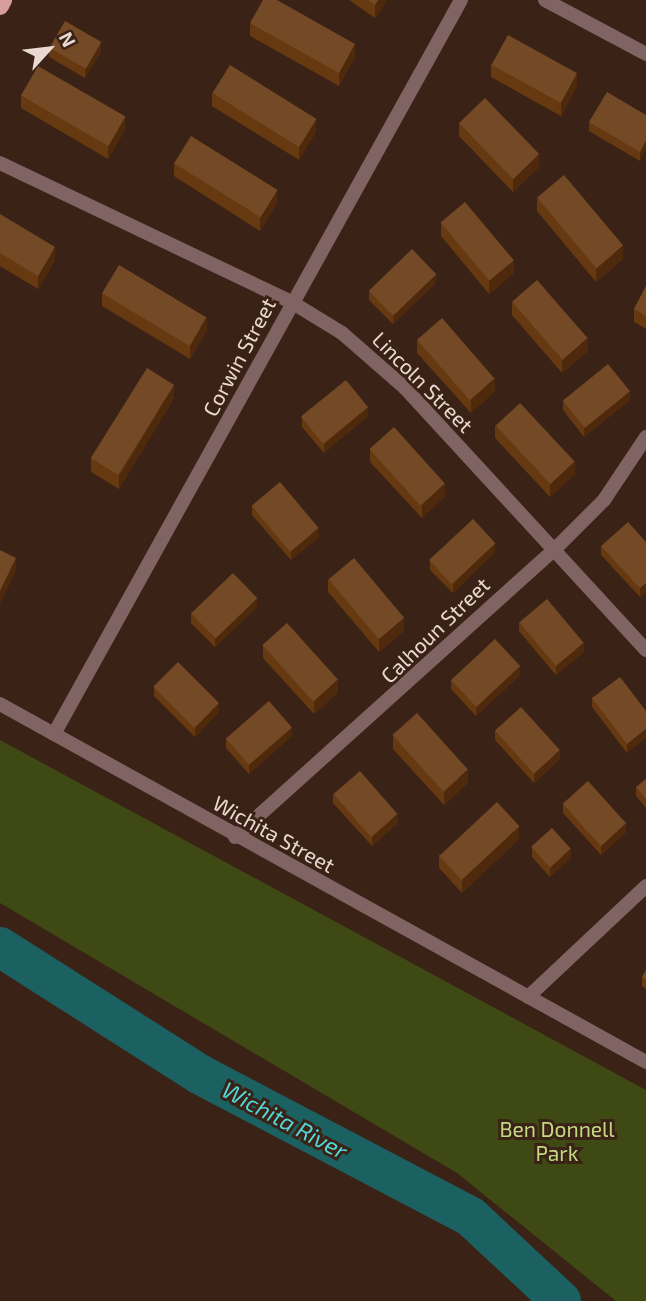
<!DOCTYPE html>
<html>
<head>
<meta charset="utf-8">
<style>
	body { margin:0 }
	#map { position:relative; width:646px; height:1301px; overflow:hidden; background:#3a2216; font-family:"Exo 2",sans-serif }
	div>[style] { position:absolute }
	.green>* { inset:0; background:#3e4914 }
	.river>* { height:40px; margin:-20px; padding:0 20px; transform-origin:20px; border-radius:20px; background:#1b6162 }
	.street>* { height:14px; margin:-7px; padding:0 7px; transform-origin:7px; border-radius:7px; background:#806363 }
	.primary>* { height:18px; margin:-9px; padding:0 9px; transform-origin:9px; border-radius:9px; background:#d89c9d }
	.wall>* { inset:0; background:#663911 }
	.shaded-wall>* { inset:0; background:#4e290b }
	.building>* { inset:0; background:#744a26; transform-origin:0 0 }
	span { translate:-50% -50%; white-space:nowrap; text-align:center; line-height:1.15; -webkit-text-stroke:6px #3a2216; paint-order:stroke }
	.street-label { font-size:21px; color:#ead9d1 }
	.park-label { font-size:21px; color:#c2d982 }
	.water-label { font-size:23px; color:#52d7d9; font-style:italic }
	.north { position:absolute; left:14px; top:14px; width:70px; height:70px; -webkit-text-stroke:5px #3a2216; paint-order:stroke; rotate:63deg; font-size:19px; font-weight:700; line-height:28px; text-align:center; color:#ead9d1 }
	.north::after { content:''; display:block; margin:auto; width:24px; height:32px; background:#ead9d1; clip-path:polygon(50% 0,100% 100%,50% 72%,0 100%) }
</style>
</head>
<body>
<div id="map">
	<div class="green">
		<i style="clip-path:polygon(0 740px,646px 1090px,646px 1301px,616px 1301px,457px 1173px,0 903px)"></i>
	</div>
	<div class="river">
		<i style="left:0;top:947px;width:236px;rotate:32.5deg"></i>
		<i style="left:199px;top:1074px;width:307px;rotate:27.7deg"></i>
		<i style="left:471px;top:1217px;width:123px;rotate:43deg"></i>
	</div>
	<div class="street">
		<i style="left:545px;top:0;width:115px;rotate:28.1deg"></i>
		<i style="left:0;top:163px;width:325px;rotate:25.5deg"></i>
		<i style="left:293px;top:303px;width:57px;rotate:31.5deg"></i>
		<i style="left:342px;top:333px;width:84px;rotate:41.1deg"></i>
		<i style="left:405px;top:388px;width:356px;rotate:47.4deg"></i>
		<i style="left:0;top:704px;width:739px;rotate:28.99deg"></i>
		<i style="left:54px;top:734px;width:839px;rotate:-60.99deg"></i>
		<i style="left:235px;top:837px;width:428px;rotate:-42deg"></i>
		<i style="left:553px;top:551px;width:72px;rotate:-45deg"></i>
		<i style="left:604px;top:500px;width:76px;rotate:-56.3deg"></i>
		<i style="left:528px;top:997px;width:162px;rotate:-43.2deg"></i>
	</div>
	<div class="primary">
		<i style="left:0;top:6px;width:7px;rotate:-63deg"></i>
	</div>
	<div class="wall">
		<i style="clip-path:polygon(349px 0,387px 0,375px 18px)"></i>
		<i style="clip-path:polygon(250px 23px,355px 57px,339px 86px,250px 36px)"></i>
		<i style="clip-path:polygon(49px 48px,101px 51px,85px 78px,49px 57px)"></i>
		<i style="clip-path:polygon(491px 64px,577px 86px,561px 116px,491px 77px)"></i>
		<i style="clip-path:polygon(212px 93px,316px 132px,299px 160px,212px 106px)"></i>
		<i style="clip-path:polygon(21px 95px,125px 130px,108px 159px,21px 108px)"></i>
		<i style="clip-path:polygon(646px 115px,640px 161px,589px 131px,589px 122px)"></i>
		<i style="clip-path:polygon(459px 123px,539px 167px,513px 192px,459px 136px)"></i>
		<i style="clip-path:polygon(174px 163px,277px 203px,260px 231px,174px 176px)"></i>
		<i style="clip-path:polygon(537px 198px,623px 259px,596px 282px,537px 211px)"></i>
		<i style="clip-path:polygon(0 214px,55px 260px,38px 289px,0 266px)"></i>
		<i style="clip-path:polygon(441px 223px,514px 273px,489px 294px,441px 236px)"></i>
		<i style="clip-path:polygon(436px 283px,393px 324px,369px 300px,369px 291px)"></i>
		<i style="clip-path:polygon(646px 286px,646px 329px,634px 322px,634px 309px)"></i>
		<i style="clip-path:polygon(102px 293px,207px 330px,190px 359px,102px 306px)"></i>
		<i style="clip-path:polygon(512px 302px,588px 351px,562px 373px,512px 315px)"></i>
		<i style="clip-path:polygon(417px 340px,495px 391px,471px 413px,417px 353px)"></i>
		<i style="clip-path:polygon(174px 398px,119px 489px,91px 472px,91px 458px)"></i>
		<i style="clip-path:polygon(630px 400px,584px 437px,563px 410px,563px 401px)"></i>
		<i style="clip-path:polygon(368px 416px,324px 453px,302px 427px,302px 418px)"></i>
		<i style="clip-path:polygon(495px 425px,575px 474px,550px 497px,495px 438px)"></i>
		<i style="clip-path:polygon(370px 449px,445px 496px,422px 518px,370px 462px)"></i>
		<i style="clip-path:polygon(252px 506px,319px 537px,291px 560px,252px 515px)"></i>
		<i style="clip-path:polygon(646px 542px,646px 592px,640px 597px,601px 555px,601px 546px)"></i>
		<i style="clip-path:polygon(495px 552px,453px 593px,430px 570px,430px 561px)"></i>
		<i style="clip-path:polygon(328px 579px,404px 631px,379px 652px,328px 592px)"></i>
		<i style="clip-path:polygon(257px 607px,215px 647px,191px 623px,191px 613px)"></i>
		<i style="clip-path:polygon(519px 622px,584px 652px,556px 675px,519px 631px)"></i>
		<i style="clip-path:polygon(263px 645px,338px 692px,314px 714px,263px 658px)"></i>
		<i style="clip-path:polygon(520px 675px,476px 716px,451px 689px,451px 680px)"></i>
		<i style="clip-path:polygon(154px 687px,219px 712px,195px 737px,154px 696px)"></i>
		<i style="clip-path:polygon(592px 698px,646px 711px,627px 753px,592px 707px)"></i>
		<i style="clip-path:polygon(495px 731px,560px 759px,534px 783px,495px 740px)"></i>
		<i style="clip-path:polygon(292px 736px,249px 774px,226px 748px,226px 739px)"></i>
		<i style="clip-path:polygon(393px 736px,468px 783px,444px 805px,393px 749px)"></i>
		<i style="clip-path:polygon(646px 779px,646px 808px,636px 796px,636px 787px)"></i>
		<i style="clip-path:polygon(333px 794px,398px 823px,372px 846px,333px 803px)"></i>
		<i style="clip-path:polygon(563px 804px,626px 832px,601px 855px,563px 813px)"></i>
		<i style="clip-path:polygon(519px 839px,462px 893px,439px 868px,439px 855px)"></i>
		<i style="clip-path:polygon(532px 847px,571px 858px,550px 877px,532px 857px)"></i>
		<i style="clip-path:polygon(646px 970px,646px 989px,642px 986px,642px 977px)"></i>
	</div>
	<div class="shaded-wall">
		<i style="clip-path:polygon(378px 0,387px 0,375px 18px,375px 5px)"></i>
		<i style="clip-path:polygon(101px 42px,101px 51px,85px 78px,85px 69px)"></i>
		<i style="clip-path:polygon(355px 44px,355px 57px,339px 86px,339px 73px)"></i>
		<i style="clip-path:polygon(577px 73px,577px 86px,561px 116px,561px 103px)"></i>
		<i style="clip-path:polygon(125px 117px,125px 130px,108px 159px,108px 146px)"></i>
		<i style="clip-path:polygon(316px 119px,316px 132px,299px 160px,299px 147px)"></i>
		<i style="clip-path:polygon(646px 141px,646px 150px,640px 161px,640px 152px)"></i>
		<i style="clip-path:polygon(539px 154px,539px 167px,513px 192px,513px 179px)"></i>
		<i style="clip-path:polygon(277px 190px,277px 203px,260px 231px,260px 218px)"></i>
		<i style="clip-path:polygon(623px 246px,623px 259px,596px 282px,596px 269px)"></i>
		<i style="clip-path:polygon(55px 247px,55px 260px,38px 289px,38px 276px)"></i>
		<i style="clip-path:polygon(514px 260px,514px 273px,489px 294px,489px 281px)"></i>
		<i style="clip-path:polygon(436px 274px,436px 283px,393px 324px,393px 315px)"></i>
		<i style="clip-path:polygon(207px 317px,207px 330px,190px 359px,190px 346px)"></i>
		<i style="clip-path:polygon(588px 338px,588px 351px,562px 373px,562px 360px)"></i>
		<i style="clip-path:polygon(495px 378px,495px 391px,471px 413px,471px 400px)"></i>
		<i style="clip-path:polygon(174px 385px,174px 398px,119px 489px,119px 476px)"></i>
		<i style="clip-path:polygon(630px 391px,630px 400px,584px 437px,584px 428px)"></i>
		<i style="clip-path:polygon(368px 407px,368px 416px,324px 453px,324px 444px)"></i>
		<i style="clip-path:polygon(575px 461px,575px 474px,550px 497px,550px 484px)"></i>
		<i style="clip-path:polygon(445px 483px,445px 496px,422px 518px,422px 505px)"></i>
		<i style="clip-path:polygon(319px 528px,319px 537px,291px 560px,291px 551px)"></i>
		<i style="clip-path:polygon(495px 543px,495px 552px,453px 593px,453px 584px)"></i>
		<i style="clip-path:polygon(16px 558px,16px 571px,0 604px,0 591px)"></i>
		<i style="clip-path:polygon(646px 583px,646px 592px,640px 597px,640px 588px)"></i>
		<i style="clip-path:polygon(257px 598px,257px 607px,215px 647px,215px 638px)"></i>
		<i style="clip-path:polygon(404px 618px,404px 631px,379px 652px,379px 639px)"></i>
		<i style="clip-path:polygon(584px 643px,584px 652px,556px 675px,556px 666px)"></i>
		<i style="clip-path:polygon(520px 666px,520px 675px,476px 716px,476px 707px)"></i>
		<i style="clip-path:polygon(338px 679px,338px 692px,314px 714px,314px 701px)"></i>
		<i style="clip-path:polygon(219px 703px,219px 712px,195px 737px,195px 728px)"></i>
		<i style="clip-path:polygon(292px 727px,292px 736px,249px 774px,249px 765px)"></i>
		<i style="clip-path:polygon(646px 729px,646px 738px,627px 753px,627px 744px)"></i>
		<i style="clip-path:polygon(560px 750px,560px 759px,534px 783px,534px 774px)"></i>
		<i style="clip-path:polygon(468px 770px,468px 783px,444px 805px,444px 792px)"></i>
		<i style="clip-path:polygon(398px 814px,398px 823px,372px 846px,372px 837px)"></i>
		<i style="clip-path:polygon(626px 823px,626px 832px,601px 855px,601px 846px)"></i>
		<i style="clip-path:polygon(519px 826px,519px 839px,462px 893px,462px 879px)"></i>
		<i style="clip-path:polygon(571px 849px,571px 858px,550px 877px,550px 868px)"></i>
	</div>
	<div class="building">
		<i style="clip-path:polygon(263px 0,277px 0,355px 44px,339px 73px,250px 23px)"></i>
		<i style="clip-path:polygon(368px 0,378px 0,375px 5px)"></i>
		<i style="left:65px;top:21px;width:42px;height:31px;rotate:30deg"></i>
		<i style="left:508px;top:35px;width:79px;height:34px;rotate:29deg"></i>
		<i style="left:230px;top:65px;width:102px;height:33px;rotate:32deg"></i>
		<i style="left:38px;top:66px;width:101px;height:34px;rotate:30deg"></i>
		<i style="clip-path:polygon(607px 92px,646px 115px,646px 141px,640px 152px,589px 122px)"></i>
		<i style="left:485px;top:98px;width:78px;height:36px;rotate:46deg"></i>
		<i style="left:191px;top:136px;width:102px;height:32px;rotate:32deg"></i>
		<i style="left:564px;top:175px;width:92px;height:35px;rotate:50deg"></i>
		<i style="left:465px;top:202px;width:76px;height:32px;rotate:50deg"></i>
		<i style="clip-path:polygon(0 214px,55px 247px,38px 276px,0 253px)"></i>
		<i style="left:412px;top:249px;width:35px;height:60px;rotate:46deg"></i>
		<i style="left:119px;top:265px;width:102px;height:33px;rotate:31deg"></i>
		<i style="left:537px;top:280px;width:77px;height:33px;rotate:49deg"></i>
		<i style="clip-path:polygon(646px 286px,646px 316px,634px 309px)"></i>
		<i style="left:442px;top:318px;width:80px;height:33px;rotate:49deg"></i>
		<i style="left:608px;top:364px;width:35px;height:58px;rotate:51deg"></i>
		<i style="left:147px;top:368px;width:32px;height:106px;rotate:32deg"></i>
		<i style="left:346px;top:380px;width:35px;height:58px;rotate:51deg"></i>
		<i style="left:520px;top:403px;width:80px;height:33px;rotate:47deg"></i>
		<i style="left:394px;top:427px;width:76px;height:33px;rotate:48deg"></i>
		<i style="left:280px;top:482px;width:60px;height:37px;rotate:50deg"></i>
		<i style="left:473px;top:519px;width:33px;height:60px;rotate:47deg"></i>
		<i style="clip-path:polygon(628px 522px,646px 542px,646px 583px,640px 588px,601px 546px)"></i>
		<i style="clip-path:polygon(0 550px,16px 558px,0 591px)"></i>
		<i style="left:354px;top:558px;width:78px;height:33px;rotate:50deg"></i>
		<i style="left:233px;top:573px;width:35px;height:58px;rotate:46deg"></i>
		<i style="left:547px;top:599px;width:57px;height:36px;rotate:50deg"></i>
		<i style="left:287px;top:623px;width:76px;height:33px;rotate:48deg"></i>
		<i style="left:495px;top:639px;width:37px;height:60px;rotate:47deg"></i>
		<i style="left:178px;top:662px;width:58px;height:35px;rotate:45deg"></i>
		<i style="clip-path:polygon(620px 677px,646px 711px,646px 729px,627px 744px,592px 698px)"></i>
		<i style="left:269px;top:701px;width:35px;height:57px;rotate:49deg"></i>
		<i style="left:521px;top:707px;width:58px;height:35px;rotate:48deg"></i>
		<i style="left:417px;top:713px;width:76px;height:33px;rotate:48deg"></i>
		<i style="left:360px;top:771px;width:57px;height:35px;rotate:49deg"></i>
		<i style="clip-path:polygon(646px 779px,646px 799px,636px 787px)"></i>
		<i style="left:588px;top:781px;width:57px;height:34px;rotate:48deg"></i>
		<i style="left:497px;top:802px;width:33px;height:79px;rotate:47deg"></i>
		<i style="left:552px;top:828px;width:28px;height:28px;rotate:48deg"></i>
		<i style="clip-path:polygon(646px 970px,646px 980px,642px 977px)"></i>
	</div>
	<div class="street-label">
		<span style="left:239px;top:357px;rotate:-62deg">Corwin Street</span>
		<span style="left:423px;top:382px;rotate:45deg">Lincoln Street</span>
		<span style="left:435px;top:630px;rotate:-44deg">Calhoun Street</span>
		<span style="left:274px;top:834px;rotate:29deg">Wichita Street</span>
	</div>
	<div class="park-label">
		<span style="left:557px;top:1141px">Ben Donnell<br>Park</span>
	</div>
	<div class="water-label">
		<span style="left:285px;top:1120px;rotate:28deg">Wichita River</span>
	</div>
	<div class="north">N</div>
</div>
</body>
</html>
